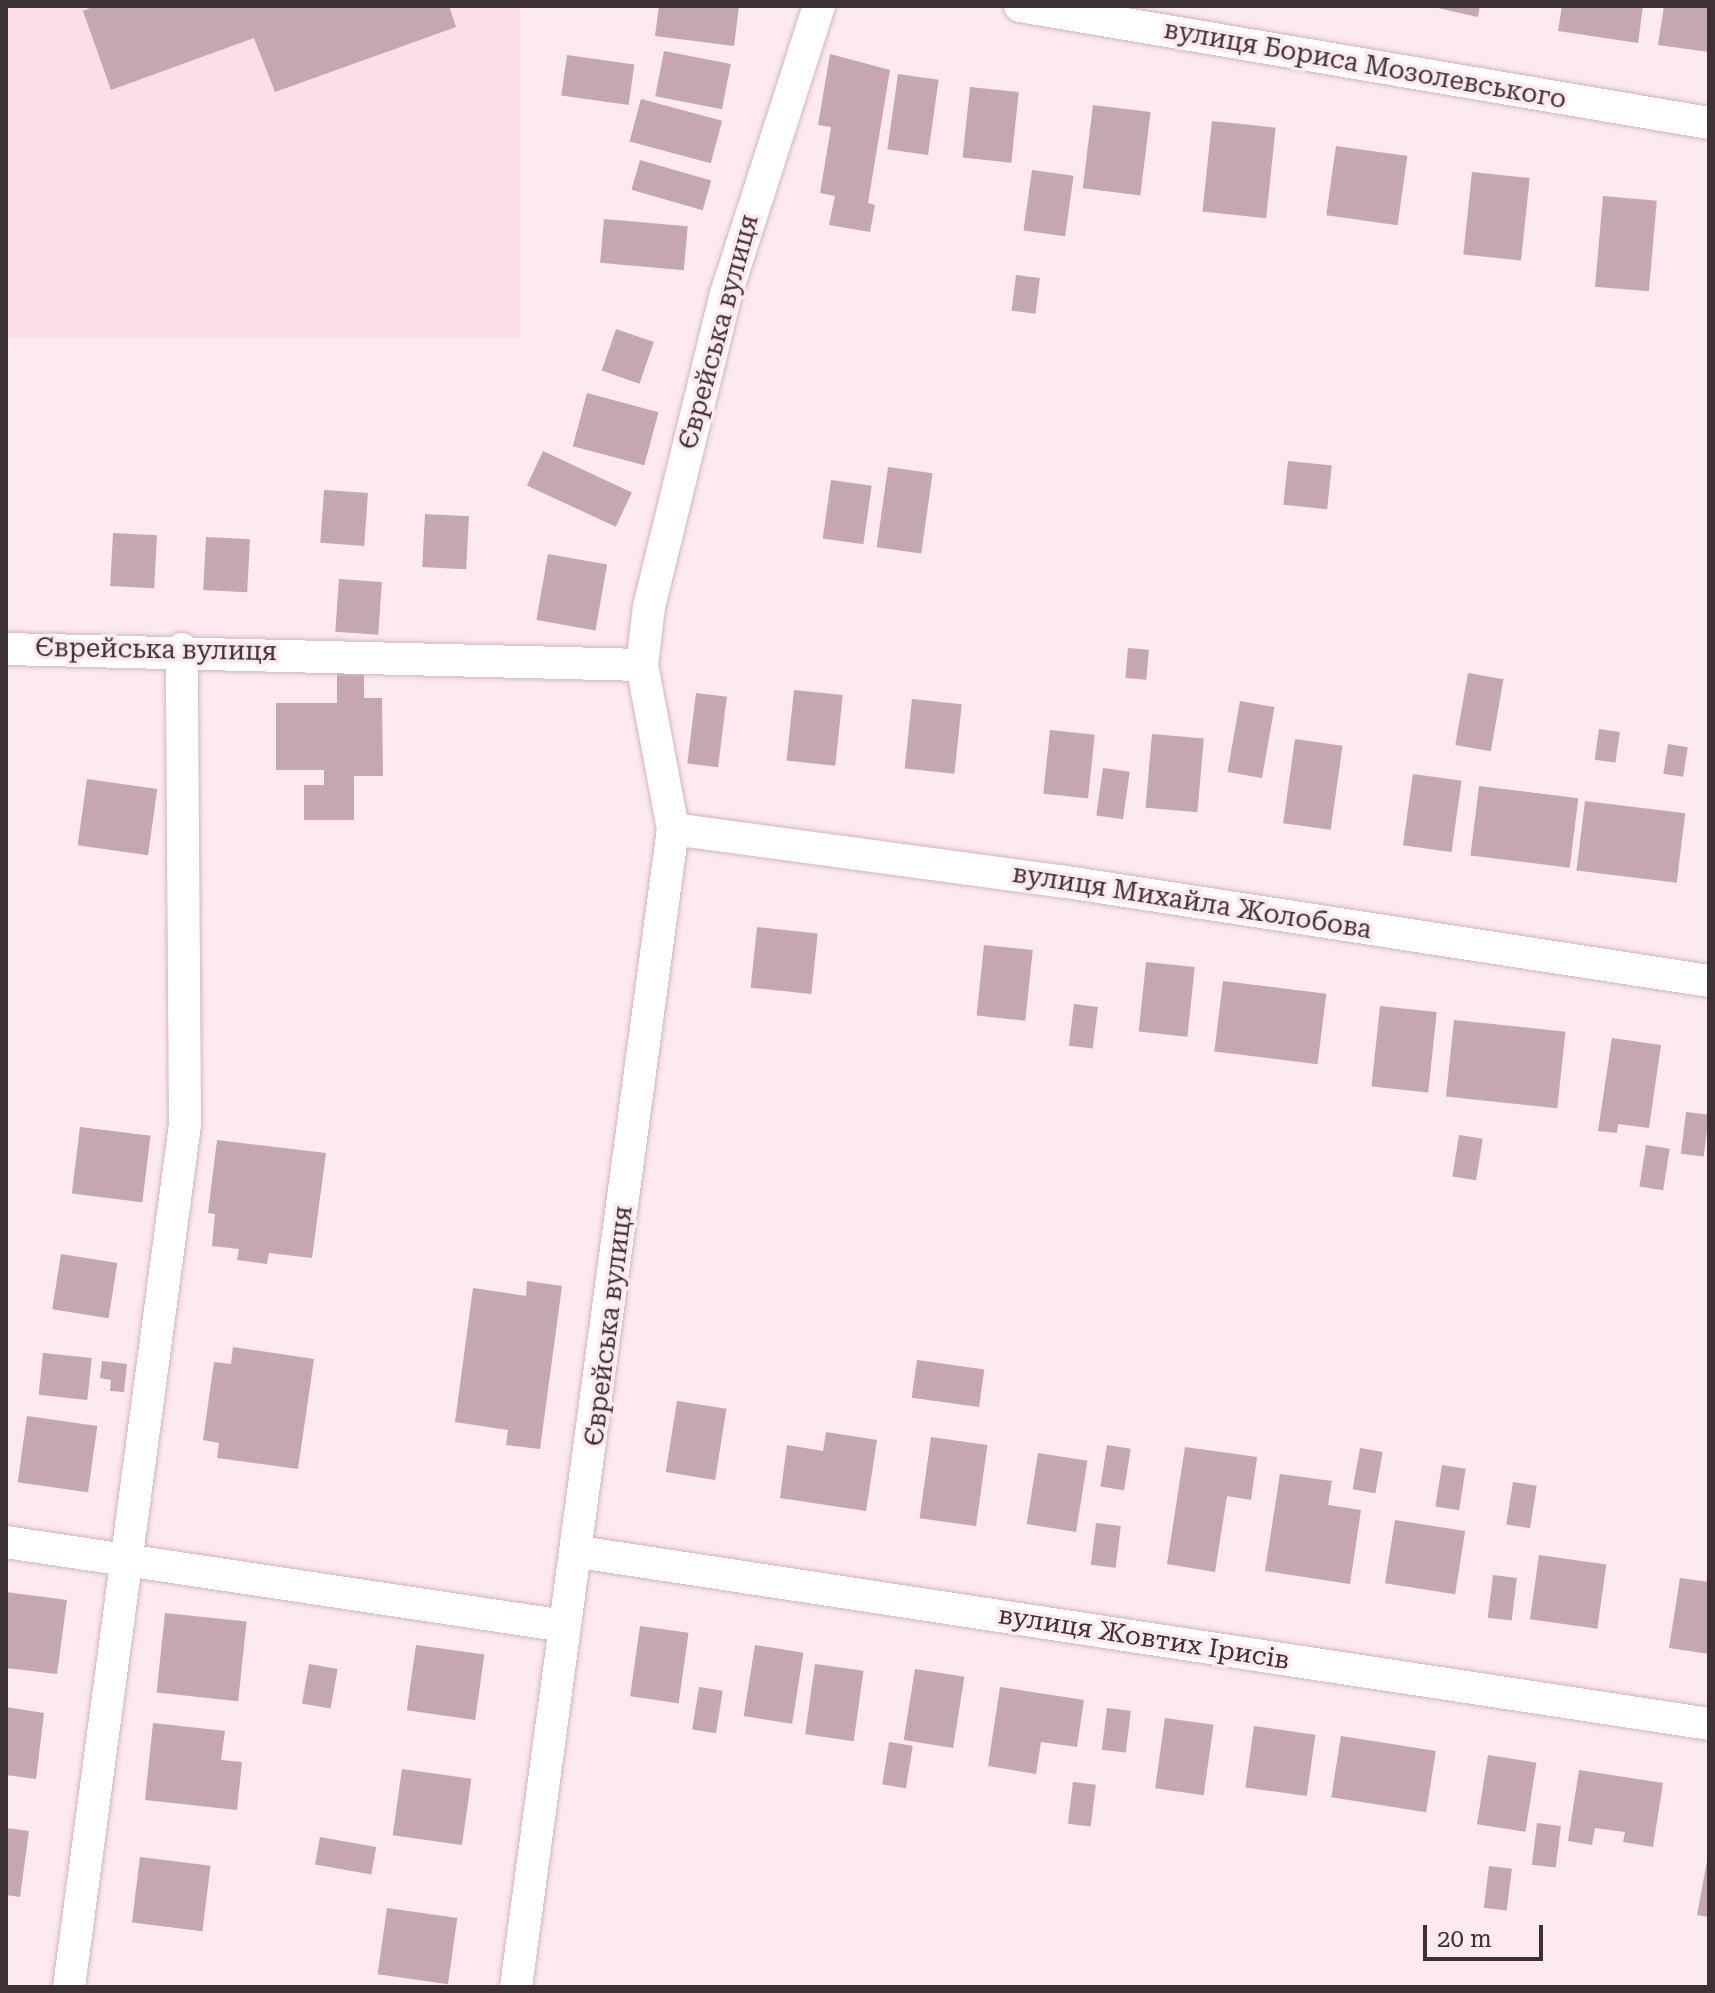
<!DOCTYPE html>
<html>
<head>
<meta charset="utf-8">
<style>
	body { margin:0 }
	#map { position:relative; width:1715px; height:1993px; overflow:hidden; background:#fde9f0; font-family:"Roboto Serif",serif }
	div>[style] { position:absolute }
	.built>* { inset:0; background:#fddde8; transform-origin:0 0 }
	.building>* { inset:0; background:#c4a7b1; transform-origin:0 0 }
	.roads { filter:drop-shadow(0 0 2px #d3b5bf) drop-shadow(0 0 2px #d3b5bf) }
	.minor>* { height:32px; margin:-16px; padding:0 16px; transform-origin:16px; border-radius:16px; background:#fff }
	span { translate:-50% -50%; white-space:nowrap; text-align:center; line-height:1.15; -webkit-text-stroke:7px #fde9f0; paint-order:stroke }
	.street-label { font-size:26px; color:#3d3135 }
	.frame { position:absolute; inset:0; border:8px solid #3d3135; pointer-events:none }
	.scale { position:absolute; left:1423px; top:1925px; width:120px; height:36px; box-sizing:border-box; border:4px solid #3d3135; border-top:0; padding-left:10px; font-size:24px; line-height:28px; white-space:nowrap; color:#3d3135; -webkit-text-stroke:6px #fde9f0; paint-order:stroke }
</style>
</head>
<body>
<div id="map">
	<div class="built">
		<i style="left:6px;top:6px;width:514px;height:332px"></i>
	</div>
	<div class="building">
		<i style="clip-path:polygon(95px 6px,449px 6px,456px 27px,275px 92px,254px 38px,111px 90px,83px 11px)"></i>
		<i style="clip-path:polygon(659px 6px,739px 6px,734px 46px,655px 36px)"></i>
		<i style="clip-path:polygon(1429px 6px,1480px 6px,1478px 17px)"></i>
		<i style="clip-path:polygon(1562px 6px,1643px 6px,1638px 43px,1558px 31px)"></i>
		<i style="clip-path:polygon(1664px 6px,1709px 6px,1709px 52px,1658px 45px)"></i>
		<i style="left:664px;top:51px;width:68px;height:46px;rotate:11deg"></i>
		<i style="clip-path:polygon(830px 54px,890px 70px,868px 203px,875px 205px,870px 232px,829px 225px,835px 196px,820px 193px,831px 127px,818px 125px)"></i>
		<i style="left:567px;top:55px;width:68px;height:41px;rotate:8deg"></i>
		<i style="left:898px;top:74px;width:41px;height:76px;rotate:8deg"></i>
		<i style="left:970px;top:87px;width:49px;height:71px;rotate:6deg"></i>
		<i style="left:641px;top:99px;width:84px;height:44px;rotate:15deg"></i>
		<i style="left:1093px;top:105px;width:58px;height:84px;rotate:7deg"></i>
		<i style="left:1212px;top:121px;width:64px;height:91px;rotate:6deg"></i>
		<i style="left:1336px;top:146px;width:72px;height:70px;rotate:8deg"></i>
		<i style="left:640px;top:160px;width:74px;height:31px;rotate:16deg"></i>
		<i style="left:1032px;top:170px;width:42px;height:61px;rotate:8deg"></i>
		<i style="left:1472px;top:172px;width:58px;height:83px;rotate:6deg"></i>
		<i style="left:1603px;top:196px;width:54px;height:91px;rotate:5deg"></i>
		<i style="left:604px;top:219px;width:84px;height:44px;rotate:5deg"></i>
		<i style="left:1016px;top:275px;width:24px;height:36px;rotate:7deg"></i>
		<i style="left:616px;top:329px;width:40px;height:44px;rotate:19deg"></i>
		<i style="left:587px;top:393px;width:74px;height:55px;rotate:15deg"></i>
		<i style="left:543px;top:451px;width:98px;height:38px;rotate:25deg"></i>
		<i style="left:1288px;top:461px;width:44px;height:44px;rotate:6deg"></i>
		<i style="left:888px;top:467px;width:45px;height:81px;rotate:8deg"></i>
		<i style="left:831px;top:480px;width:41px;height:59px;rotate:8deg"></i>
		<i style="left:324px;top:490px;width:44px;height:53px;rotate:4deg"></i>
		<i style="left:425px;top:514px;width:44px;height:53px;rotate:3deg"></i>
		<i style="left:113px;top:533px;width:44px;height:53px;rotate:3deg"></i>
		<i style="left:206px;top:537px;width:44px;height:53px;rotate:3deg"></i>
		<i style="left:548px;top:554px;width:60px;height:67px;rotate:10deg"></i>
		<i style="left:339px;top:579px;width:43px;height:53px;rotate:4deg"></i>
		<i style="left:1128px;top:648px;width:21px;height:30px;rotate:5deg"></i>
		<i style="clip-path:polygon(337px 668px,364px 668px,364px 698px,382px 698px,383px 776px,354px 776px,354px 820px,304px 820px,304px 785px,324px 785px,324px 770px,276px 770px,276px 703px,337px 703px)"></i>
		<i style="left:1468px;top:673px;width:36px;height:73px;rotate:10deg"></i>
		<i style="left:794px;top:690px;width:49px;height:71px;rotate:6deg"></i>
		<i style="left:696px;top:693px;width:31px;height:71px;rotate:7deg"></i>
		<i style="left:912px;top:699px;width:50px;height:70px;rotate:6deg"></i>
		<i style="left:1240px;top:701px;width:35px;height:72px;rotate:10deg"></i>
		<i style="left:1599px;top:729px;width:21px;height:31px;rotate:8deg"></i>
		<i style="left:1050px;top:730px;width:45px;height:64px;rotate:6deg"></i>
		<i style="left:1152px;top:734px;width:52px;height:74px;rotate:5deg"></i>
		<i style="left:1295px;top:739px;width:48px;height:85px;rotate:8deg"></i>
		<i style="left:1668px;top:744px;width:20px;height:30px;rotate:9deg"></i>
		<i style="left:1103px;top:768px;width:27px;height:48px;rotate:8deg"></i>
		<i style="left:1413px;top:774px;width:49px;height:72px;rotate:8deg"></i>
		<i style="left:87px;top:779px;width:71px;height:67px;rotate:8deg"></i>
		<i style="left:1479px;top:786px;width:100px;height:70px;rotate:7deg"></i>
		<i style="left:1585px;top:801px;width:101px;height:70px;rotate:7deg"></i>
		<i style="left:757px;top:927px;width:61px;height:61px;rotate:6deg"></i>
		<i style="left:984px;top:945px;width:49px;height:71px;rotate:6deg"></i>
		<i style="left:1146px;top:962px;width:49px;height:70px;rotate:6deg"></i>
		<i style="left:1223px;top:981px;width:104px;height:71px;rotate:7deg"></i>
		<i style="left:1074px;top:1004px;width:24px;height:42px;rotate:7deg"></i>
		<i style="left:1380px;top:1006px;width:57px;height:81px;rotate:6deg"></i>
		<i style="left:1454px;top:1020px;width:112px;height:77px;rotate:6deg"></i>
		<i style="clip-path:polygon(1612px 1038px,1661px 1045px,1649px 1128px,1618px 1124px,1617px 1133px,1598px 1131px)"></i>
		<i style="left:1686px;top:1112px;width:23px;height:42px;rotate:7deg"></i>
		<i style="left:80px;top:1127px;width:71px;height:67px;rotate:7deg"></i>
		<i style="left:1459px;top:1135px;width:24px;height:42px;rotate:9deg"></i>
		<i style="clip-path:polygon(217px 1140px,326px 1153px,312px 1258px,269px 1253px,267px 1264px,237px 1260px,239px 1249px,212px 1246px,215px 1214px,208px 1213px)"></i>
		<i style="left:1646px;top:1145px;width:24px;height:42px;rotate:9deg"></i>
		<i style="left:61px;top:1254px;width:57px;height:56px;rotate:9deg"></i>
		<i style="clip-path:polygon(527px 1281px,562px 1286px,540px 1449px,506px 1445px,508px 1430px,455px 1422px,473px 1288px,526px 1296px)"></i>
		<i style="clip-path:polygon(233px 1347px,314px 1359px,298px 1469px,217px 1458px,219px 1443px,203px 1440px,214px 1362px,231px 1364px)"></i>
		<i style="left:43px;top:1353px;width:49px;height:42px;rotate:6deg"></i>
		<i style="left:917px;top:1360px;width:68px;height:38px;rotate:8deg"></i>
		<i style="clip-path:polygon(102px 1361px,127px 1364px,124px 1392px,110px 1391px,111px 1380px,100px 1378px)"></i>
		<i style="left:677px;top:1401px;width:50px;height:72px;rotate:9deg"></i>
		<i style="left:27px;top:1416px;width:71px;height:67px;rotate:8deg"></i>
		<i style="clip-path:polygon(826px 1432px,877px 1440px,866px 1511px,780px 1498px,787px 1445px,823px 1451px)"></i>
		<i style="left:931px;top:1437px;width:57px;height:82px;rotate:8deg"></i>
		<i style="left:1107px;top:1445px;width:24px;height:42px;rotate:9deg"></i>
		<i style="clip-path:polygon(1185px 1447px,1257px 1457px,1251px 1500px,1227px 1496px,1215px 1572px,1167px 1564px)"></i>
		<i style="left:1360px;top:1448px;width:23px;height:42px;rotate:10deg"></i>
		<i style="left:1038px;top:1453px;width:50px;height:72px;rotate:9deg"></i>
		<i style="left:1442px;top:1465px;width:24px;height:42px;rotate:9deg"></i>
		<i style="clip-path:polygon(1280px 1474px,1332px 1481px,1328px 1505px,1361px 1510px,1350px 1584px,1265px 1571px)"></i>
		<i style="left:1513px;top:1482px;width:24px;height:43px;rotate:9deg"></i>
		<i style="left:1395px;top:1520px;width:71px;height:64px;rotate:9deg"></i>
		<i style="left:1096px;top:1523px;width:25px;height:42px;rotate:7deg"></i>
		<i style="left:1539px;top:1555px;width:68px;height:65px;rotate:8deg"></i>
		<i style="left:1493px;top:1575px;width:24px;height:43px;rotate:7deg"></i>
		<i style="clip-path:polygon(1680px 1578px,1709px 1582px,1709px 1654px,1669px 1648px)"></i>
		<i style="clip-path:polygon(6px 1592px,67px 1600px,57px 1674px,6px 1668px)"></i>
		<i style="left:165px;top:1613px;width:82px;height:80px;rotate:6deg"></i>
		<i style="left:640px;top:1626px;width:49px;height:71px;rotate:8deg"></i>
		<i style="left:416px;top:1645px;width:69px;height:66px;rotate:8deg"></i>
		<i style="left:755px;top:1645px;width:49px;height:72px;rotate:9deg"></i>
		<i style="left:309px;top:1664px;width:29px;height:40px;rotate:10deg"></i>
		<i style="left:815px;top:1664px;width:49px;height:71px;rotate:8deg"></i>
		<i style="left:915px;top:1669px;width:50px;height:72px;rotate:9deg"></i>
		<i style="left:699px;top:1687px;width:24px;height:43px;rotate:9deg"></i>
		<i style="clip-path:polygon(1000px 1687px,1084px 1700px,1077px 1747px,1041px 1742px,1036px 1774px,988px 1766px)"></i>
		<i style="clip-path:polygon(6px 1707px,44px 1713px,36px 1779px,6px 1775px)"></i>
		<i style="left:1107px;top:1708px;width:24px;height:42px;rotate:7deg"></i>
		<i style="left:1165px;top:1718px;width:49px;height:71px;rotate:8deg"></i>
		<i style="clip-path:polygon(153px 1723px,225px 1731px,221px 1760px,242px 1762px,237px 1810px,145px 1800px)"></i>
		<i style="left:1254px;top:1726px;width:62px;height:62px;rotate:8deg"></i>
		<i style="left:1341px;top:1736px;width:96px;height:62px;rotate:9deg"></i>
		<i style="left:889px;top:1742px;width:24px;height:43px;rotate:9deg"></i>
		<i style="left:1488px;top:1755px;width:49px;height:70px;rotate:9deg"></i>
		<i style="left:402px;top:1769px;width:70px;height:67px;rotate:8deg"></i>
		<i style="clip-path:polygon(1579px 1770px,1663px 1783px,1653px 1847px,1623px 1842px,1625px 1832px,1595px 1828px,1592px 1845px,1568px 1841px)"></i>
		<i style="left:1073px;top:1782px;width:23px;height:42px;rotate:7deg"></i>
		<i style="left:1537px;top:1823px;width:24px;height:42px;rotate:7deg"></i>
		<i style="clip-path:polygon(6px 1828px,29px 1831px,20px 1897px,6px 1895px)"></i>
		<i style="left:320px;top:1837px;width:57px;height:28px;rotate:10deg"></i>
		<i style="clip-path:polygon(1709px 1850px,1709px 1917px,1697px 1915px)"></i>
		<i style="left:140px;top:1857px;width:71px;height:66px;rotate:7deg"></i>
		<i style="left:1489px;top:1866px;width:23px;height:42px;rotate:7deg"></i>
		<i style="left:387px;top:1908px;width:71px;height:67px;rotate:8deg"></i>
	</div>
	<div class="roads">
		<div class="minor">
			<i style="left:1020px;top:6px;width:699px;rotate:9.64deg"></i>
			<i style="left:6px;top:649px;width:636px;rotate:1.44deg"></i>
			<i style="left:673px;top:829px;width:390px;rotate:7.7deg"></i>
			<i style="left:1060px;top:881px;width:657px;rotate:8.76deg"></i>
			<i style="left:6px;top:1542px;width:565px;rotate:8.55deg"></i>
			<i style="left:579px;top:1552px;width:1143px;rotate:8.65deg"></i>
			<i style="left:69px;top:1987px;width:870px;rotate:-82.34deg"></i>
			<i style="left:185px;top:1125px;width:476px;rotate:-90.4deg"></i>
			<i style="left:516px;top:1987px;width:1169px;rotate:-82.28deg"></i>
			<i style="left:673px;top:829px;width:167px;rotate:-100.7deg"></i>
			<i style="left:642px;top:665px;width:58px;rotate:-83.1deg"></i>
			<i style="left:649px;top:607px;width:319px;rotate:-76.2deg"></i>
			<i style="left:725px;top:297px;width:306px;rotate:-72.1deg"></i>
		</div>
	</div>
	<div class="street-label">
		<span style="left:1365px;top:65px;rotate:10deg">вулиця Бориса Мозолевського</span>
		<span style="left:719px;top:332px;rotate:-75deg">Єврейська вулиця</span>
		<span style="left:156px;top:650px;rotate:1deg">Єврейська вулиця</span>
		<span style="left:1192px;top:902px;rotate:9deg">вулиця Михайла Жолобова</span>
		<span style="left:609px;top:1326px;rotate:-83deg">Єврейська вулиця</span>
		<span style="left:1144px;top:1638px;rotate:9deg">вулиця Жовтих Ірисів</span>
	</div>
	<div class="frame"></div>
	<div class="scale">20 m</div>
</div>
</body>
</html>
